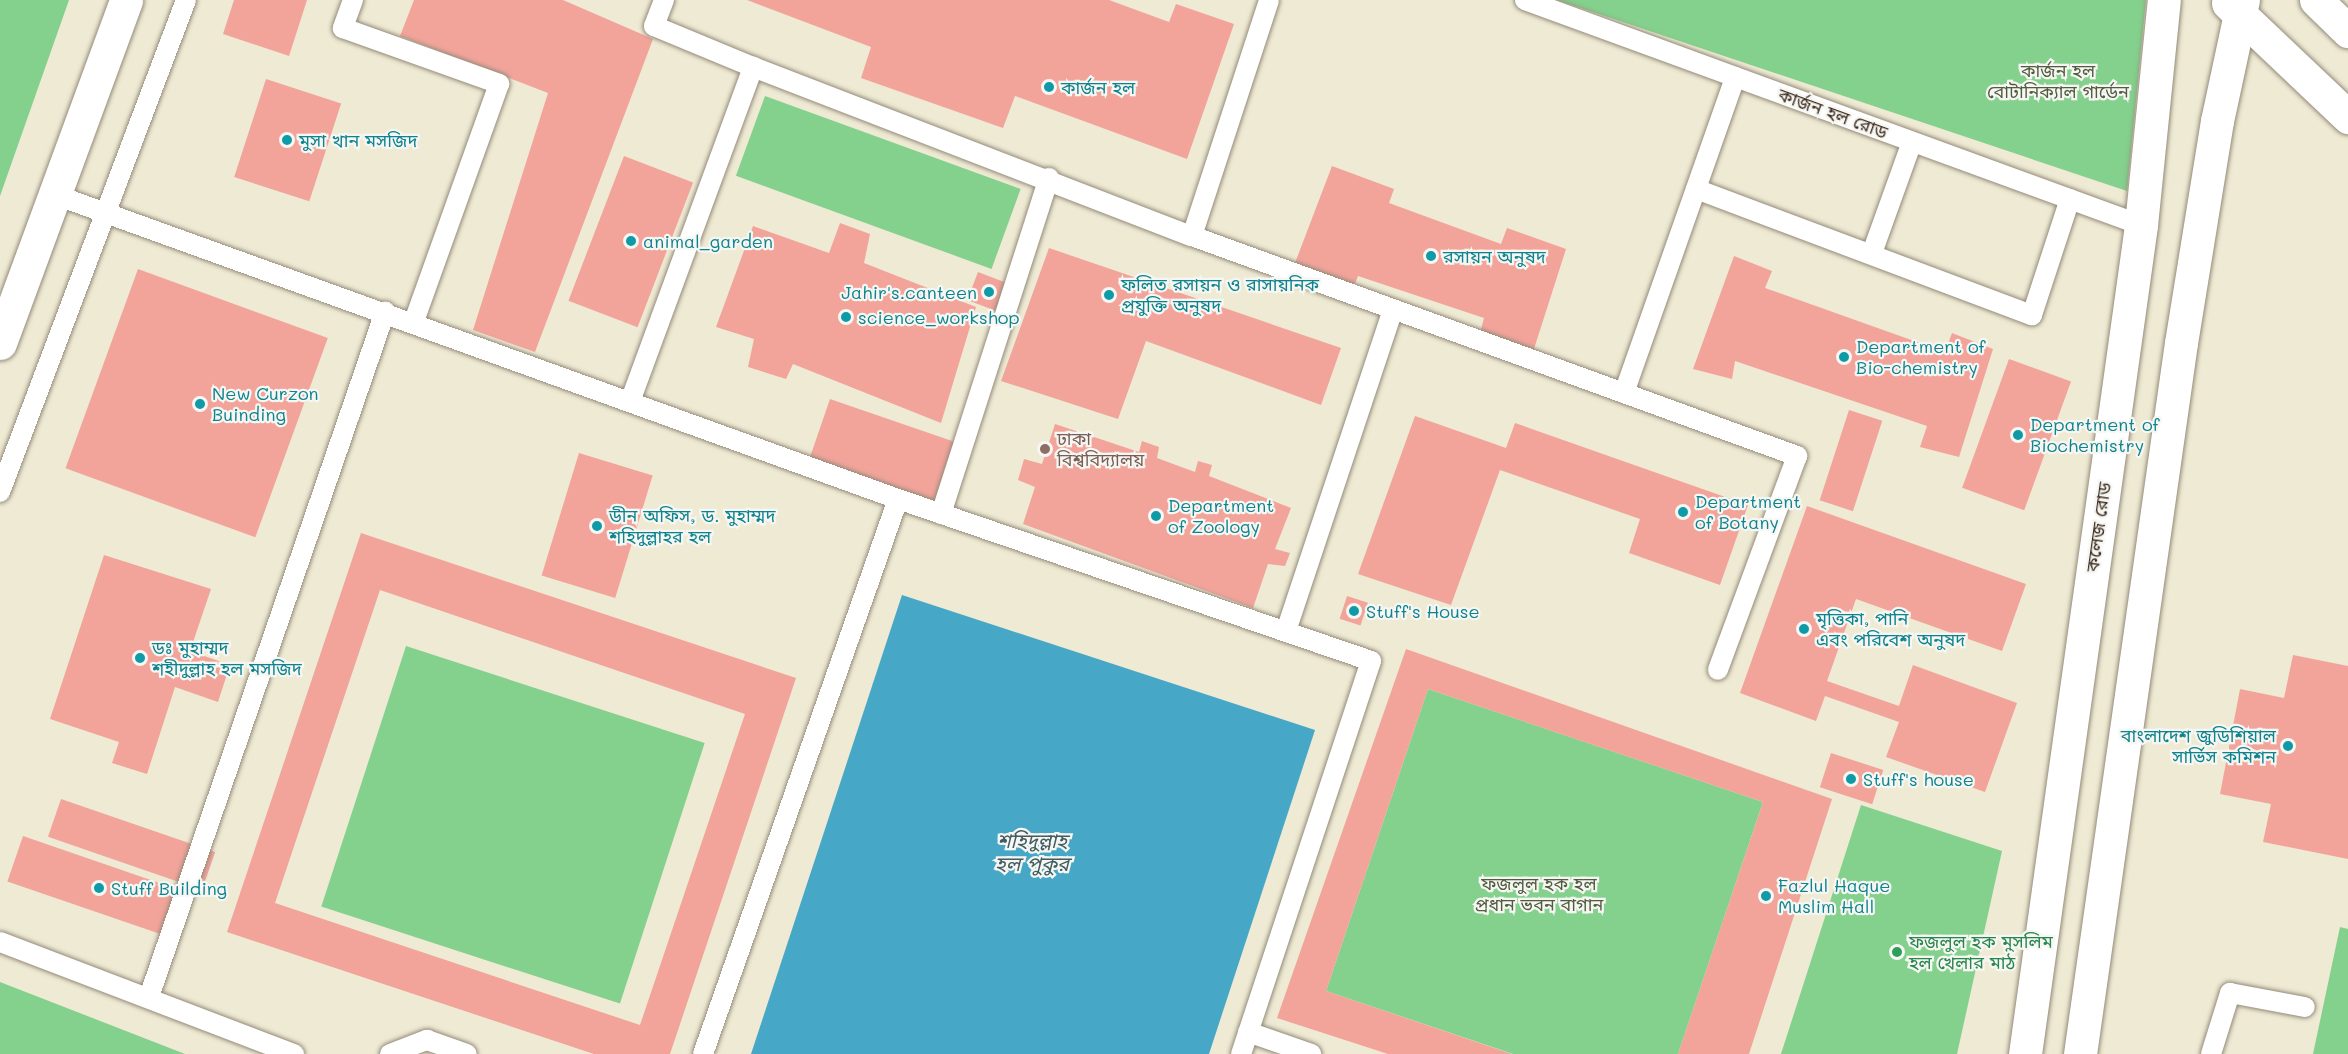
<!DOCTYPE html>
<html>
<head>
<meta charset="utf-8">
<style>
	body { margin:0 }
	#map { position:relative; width:2348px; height:1054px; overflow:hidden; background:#eeead4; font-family:Mali,"Noto Sans Bengali",sans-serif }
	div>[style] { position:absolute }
	.green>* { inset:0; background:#84d08d; transform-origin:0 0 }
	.water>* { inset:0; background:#47a7c6 }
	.building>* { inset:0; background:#f2a49b; transform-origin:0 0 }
	.roads { filter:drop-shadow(0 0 2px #948a79) drop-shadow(0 0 2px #948a79) }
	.lane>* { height:20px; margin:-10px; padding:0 10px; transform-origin:10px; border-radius:10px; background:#fff }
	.secondary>* { height:33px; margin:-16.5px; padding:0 16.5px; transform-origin:16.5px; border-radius:16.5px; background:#fff }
	.primary>* { height:33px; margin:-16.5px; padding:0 16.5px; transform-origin:16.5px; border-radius:16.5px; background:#fff }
	.dots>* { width:16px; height:16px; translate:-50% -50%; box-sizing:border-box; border:3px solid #f6f6f2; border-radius:50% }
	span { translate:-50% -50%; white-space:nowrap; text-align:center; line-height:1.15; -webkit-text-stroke:4.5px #f6f6f2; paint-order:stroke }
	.park-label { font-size:18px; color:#515c3f }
	.culture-label { font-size:18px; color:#0d838f }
	.left { translate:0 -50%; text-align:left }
	.right { translate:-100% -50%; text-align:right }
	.street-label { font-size:18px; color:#3b2a1e }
	.education-label { font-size:18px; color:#785e54 }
	.leisure-label { font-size:18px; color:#27864d }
	.water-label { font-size:20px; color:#405c61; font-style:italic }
</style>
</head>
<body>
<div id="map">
	<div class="green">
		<i style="clip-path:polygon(0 0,69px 0,0 196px)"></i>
		<i style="clip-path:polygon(1557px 0,2146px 0,2127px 191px)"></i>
		<i style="left:765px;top:96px;width:272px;height:85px;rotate:20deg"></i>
		<i style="left:406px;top:646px;width:314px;height:274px;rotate:18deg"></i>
		<i style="clip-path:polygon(1428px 689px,1763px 802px,1678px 1054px,1513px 1054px,1326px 991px)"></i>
		<i style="clip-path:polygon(1861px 805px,2002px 851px,1957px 1054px,1781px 1054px)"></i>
		<i style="clip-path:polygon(2340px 927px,2348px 929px,2348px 1054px,2313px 1054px)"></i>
		<i style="clip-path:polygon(0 982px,185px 1054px,0 1054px)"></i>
	</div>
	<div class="water">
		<i style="clip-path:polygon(902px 595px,1315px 730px,1209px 1054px,751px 1054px)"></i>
	</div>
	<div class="building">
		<i style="clip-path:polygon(234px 0,307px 0,289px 56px,223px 34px)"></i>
		<i style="clip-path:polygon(414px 0,563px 0,653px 39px,535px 352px,473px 330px,548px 93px,400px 36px)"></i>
		<i style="clip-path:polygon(747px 0,1109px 0,1169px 22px,1176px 4px,1234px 24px,1187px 159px,1015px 96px,1003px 128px,861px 78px,871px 47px)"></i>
		<i style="left:266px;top:79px;width:79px;height:103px;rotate:18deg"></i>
		<i style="left:624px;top:156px;width:74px;height:155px;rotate:21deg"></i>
		<i style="clip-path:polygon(1332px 166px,1394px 189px,1389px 203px,1501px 244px,1507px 228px,1566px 249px,1533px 352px,1480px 333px,1484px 318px,1358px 276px,1354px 286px,1295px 263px)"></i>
		<i style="clip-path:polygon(840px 223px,870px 234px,864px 263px,976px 307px,941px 423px,793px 364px,786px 379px,748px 367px,754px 339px,716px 327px,753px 226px,829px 253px)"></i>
		<i style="clip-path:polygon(1049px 248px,1341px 348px,1321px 405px,1146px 341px,1118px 419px,1001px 381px)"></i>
		<i style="clip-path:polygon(1734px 256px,1772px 271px,1765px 288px,1945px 352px,1952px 333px,1993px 349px,1959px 457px,1920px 447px,1927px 426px,1735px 361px,1732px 379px,1693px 369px)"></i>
		<i style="left:138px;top:269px;width:202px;height:212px;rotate:20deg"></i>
		<i style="left:978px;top:272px;width:33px;height:30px;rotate:21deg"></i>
		<i style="left:2009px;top:359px;width:66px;height:137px;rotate:20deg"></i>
		<i style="left:830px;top:399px;width:136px;height:65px;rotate:19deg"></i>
		<i style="left:1849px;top:410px;width:35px;height:95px;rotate:18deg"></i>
		<i style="clip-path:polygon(1415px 416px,1506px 448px,1515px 423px,1748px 505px,1720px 585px,1629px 553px,1640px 519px,1500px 470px,1451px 605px,1358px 574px)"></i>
		<i style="clip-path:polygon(1055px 424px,1139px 452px,1142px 441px,1159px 447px,1157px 458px,1195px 472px,1198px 461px,1212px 465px,1209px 476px,1291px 508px,1275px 549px,1290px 553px,1285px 566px,1268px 564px,1253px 608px,1023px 524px,1035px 487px,1018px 480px,1024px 459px,1042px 464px)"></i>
		<i style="left:579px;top:453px;width:77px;height:128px;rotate:17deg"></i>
		<i style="clip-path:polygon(1807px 506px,2026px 584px,2002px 651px,1856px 599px,1827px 681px,1899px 706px,1913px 665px,2017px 703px,1985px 792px,1886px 757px,1899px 722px,1825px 696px,1816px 721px,1740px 693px)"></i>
		<i style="clip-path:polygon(evenodd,361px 533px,796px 678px,670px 1054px,594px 1054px,227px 932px,361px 533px,380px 590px,745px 714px,640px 1025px,275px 903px,380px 590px)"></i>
		<i style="clip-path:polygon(104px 555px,211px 589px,190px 651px,230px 665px,218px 702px,175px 687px,147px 774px,112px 763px,119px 742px,50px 719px)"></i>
		<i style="left:1347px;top:596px;width:22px;height:24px;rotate:18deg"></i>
		<i style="clip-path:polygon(1406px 649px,1832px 799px,1749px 1054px,1678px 1054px,1763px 802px,1428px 689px,1326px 991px,1512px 1054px,1388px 1054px,1277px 1018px)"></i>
		<i style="clip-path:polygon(2293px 655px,2348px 666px,2348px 859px,2263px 842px,2271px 804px,2220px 794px,2240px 689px,2284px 698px)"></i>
		<i style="left:1831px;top:753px;width:55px;height:36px;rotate:18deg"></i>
		<i style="left:61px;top:799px;width:163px;height:40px;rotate:19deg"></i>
		<i style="left:23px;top:836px;width:178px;height:48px;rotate:19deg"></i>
	</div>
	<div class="roads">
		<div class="lane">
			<i style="left:353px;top:0;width:30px;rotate:110deg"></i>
			<i style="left:343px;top:28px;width:166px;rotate:19.7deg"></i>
			<i style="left:499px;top:84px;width:252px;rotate:109.7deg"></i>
			<i style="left:664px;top:0;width:28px;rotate:111deg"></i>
			<i style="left:654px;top:26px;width:107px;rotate:22.5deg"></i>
			<i style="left:753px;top:67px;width:470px;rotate:21.1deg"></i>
			<i style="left:1192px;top:236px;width:644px;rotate:19.98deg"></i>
			<i style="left:1797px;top:456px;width:228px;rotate:110.3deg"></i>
			<i style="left:1525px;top:0;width:656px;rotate:20.07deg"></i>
			<i style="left:1696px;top:189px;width:359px;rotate:20.6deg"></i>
			<i style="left:2032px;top:315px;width:122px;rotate:-71.9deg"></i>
			<i style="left:53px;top:194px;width:898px;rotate:19.85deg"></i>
			<i style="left:898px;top:499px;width:500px;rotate:18.9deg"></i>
			<i style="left:1371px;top:661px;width:414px;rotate:108.3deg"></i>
			<i style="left:1192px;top:236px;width:248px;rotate:-71.9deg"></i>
			<i style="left:1872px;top:253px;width:118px;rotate:-70.2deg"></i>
			<i style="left:1624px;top:393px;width:335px;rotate:-70.6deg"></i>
			<i style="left:631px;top:399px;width:354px;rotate:-69.8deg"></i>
			<i style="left:0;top:492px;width:526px;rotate:-69.29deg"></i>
			<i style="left:941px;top:514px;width:353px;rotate:-72.2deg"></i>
			<i style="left:1286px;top:631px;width:338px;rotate:-71.6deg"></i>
			<i style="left:0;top:942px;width:315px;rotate:20.9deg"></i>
			<i style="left:149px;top:997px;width:725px;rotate:-70.99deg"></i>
			<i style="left:1248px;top:1032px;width:67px;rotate:19.2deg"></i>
			<i style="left:390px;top:1054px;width:40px;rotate:-21deg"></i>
			<i style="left:427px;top:1040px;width:42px;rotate:19.3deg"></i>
			<i style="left:703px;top:1054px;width:588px;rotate:-70.64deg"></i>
			<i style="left:2211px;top:1054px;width:64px;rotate:-72.7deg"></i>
			<i style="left:2230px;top:993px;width:76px;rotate:10.6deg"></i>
		</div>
		<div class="secondary">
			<i style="left:0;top:343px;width:365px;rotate:-69.8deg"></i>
		</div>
		<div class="primary">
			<i style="left:2316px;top:0;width:45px;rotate:44.1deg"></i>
			<i style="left:2228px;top:3px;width:166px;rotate:43.5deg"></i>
			<i style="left:2025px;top:1054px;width:837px;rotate:-82.03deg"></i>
			<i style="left:2141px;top:225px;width:226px;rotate:-84.2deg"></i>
			<i style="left:2080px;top:1054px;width:718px;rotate:-81.92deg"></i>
			<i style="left:2181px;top:343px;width:225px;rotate:-80.8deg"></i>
			<i style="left:2217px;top:121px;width:124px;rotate:-77.9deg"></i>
		</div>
	</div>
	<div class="dots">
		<i style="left:1049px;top:87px;background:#0f9aa8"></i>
		<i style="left:287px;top:140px;background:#0f9aa8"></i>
		<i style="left:631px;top:241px;background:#0f9aa8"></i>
		<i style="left:1431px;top:256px;background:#0f9aa8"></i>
		<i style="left:989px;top:292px;background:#0f9aa8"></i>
		<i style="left:1109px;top:295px;background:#0f9aa8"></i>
		<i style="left:846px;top:317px;background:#0f9aa8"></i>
		<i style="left:1844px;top:357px;background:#0f9aa8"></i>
		<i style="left:200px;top:404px;background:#0f9aa8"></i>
		<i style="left:2018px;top:435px;background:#0f9aa8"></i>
		<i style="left:1045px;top:449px;background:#8d6e63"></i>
		<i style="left:1683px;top:512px;background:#0f9aa8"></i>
		<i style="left:1156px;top:516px;background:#0f9aa8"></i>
		<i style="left:597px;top:526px;background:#0f9aa8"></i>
		<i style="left:1354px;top:611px;background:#0f9aa8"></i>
		<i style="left:1804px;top:629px;background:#0f9aa8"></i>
		<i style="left:140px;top:658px;background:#0f9aa8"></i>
		<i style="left:2288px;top:746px;background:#0f9aa8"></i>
		<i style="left:1851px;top:779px;background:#0f9aa8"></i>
		<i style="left:99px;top:888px;background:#0f9aa8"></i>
		<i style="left:1766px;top:896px;background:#0f9aa8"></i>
		<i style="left:1897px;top:952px;background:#2e9e5b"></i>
	</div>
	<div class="park-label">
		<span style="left:2058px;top:81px">কার্জন হল<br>বোটানিক্যাল গার্ডেন</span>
		<span style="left:1539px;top:894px">ফজলুল হক হল<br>প্রধান ভবন বাগান</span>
	</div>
	<div class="culture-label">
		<span class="left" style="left:1061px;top:87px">কার্জন হল</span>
		<span class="left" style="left:299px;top:140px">মুসা খান মসজিদ</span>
		<span class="left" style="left:643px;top:241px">animal_garden</span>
		<span class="left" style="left:1443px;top:256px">রসায়ন অনুষদ</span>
		<span class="left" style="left:1121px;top:295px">ফলিত রসায়ন ও রাসায়নিক<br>প্রযুক্তি অনুষদ</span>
		<span class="right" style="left:977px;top:292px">Jahir's.canteen</span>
		<span class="left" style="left:858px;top:317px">science_workshop</span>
		<span class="left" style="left:1856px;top:357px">Department of<br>Bio-chemistry</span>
		<span class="left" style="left:212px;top:404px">New Curzon<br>Buinding</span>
		<span class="left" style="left:2030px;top:435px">Department of<br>Biochemistry</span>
		<span class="left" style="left:1695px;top:512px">Department<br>of Botany</span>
		<span class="left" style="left:1168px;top:516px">Department<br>of Zoology</span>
		<span class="left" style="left:609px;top:526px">ডীন অফিস, ড. মুহাম্মদ<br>শহিদুল্লাহর হল</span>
		<span class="left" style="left:1366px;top:611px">Stuff's House</span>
		<span class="left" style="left:1816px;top:629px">মৃত্তিকা, পানি<br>এবং পরিবেশ অনুষদ</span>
		<span class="left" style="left:152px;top:658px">ডঃ মুহাম্মদ<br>শহীদুল্লাহ হল মসজিদ</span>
		<span class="right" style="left:2276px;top:746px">বাংলাদেশ জুডিশিয়াল<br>সার্ভিস কমিশন</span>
		<span class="left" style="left:1863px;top:779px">Stuff's house</span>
		<span class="left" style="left:1778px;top:896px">Fazlul Haque<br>Muslim Hall</span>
		<span class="left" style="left:111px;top:888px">Stuff Building</span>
	</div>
	<div class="street-label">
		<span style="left:1833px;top:113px;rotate:20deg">কার্জন হল রোড</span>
		<span style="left:2098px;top:527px;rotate:-82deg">কলেজ রোড</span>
	</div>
	<div class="education-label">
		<span class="left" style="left:1057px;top:449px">ঢাকা<br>বিশ্ববিদ্যালয়</span>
	</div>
	<div class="leisure-label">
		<span class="left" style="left:1909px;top:952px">ফজলুল হক মুসলিম<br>হল খেলার মাঠ</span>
	</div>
	<div class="water-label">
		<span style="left:1032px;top:852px">শহিদুল্লাহ<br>হল পুকুর</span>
	</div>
</div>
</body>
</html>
